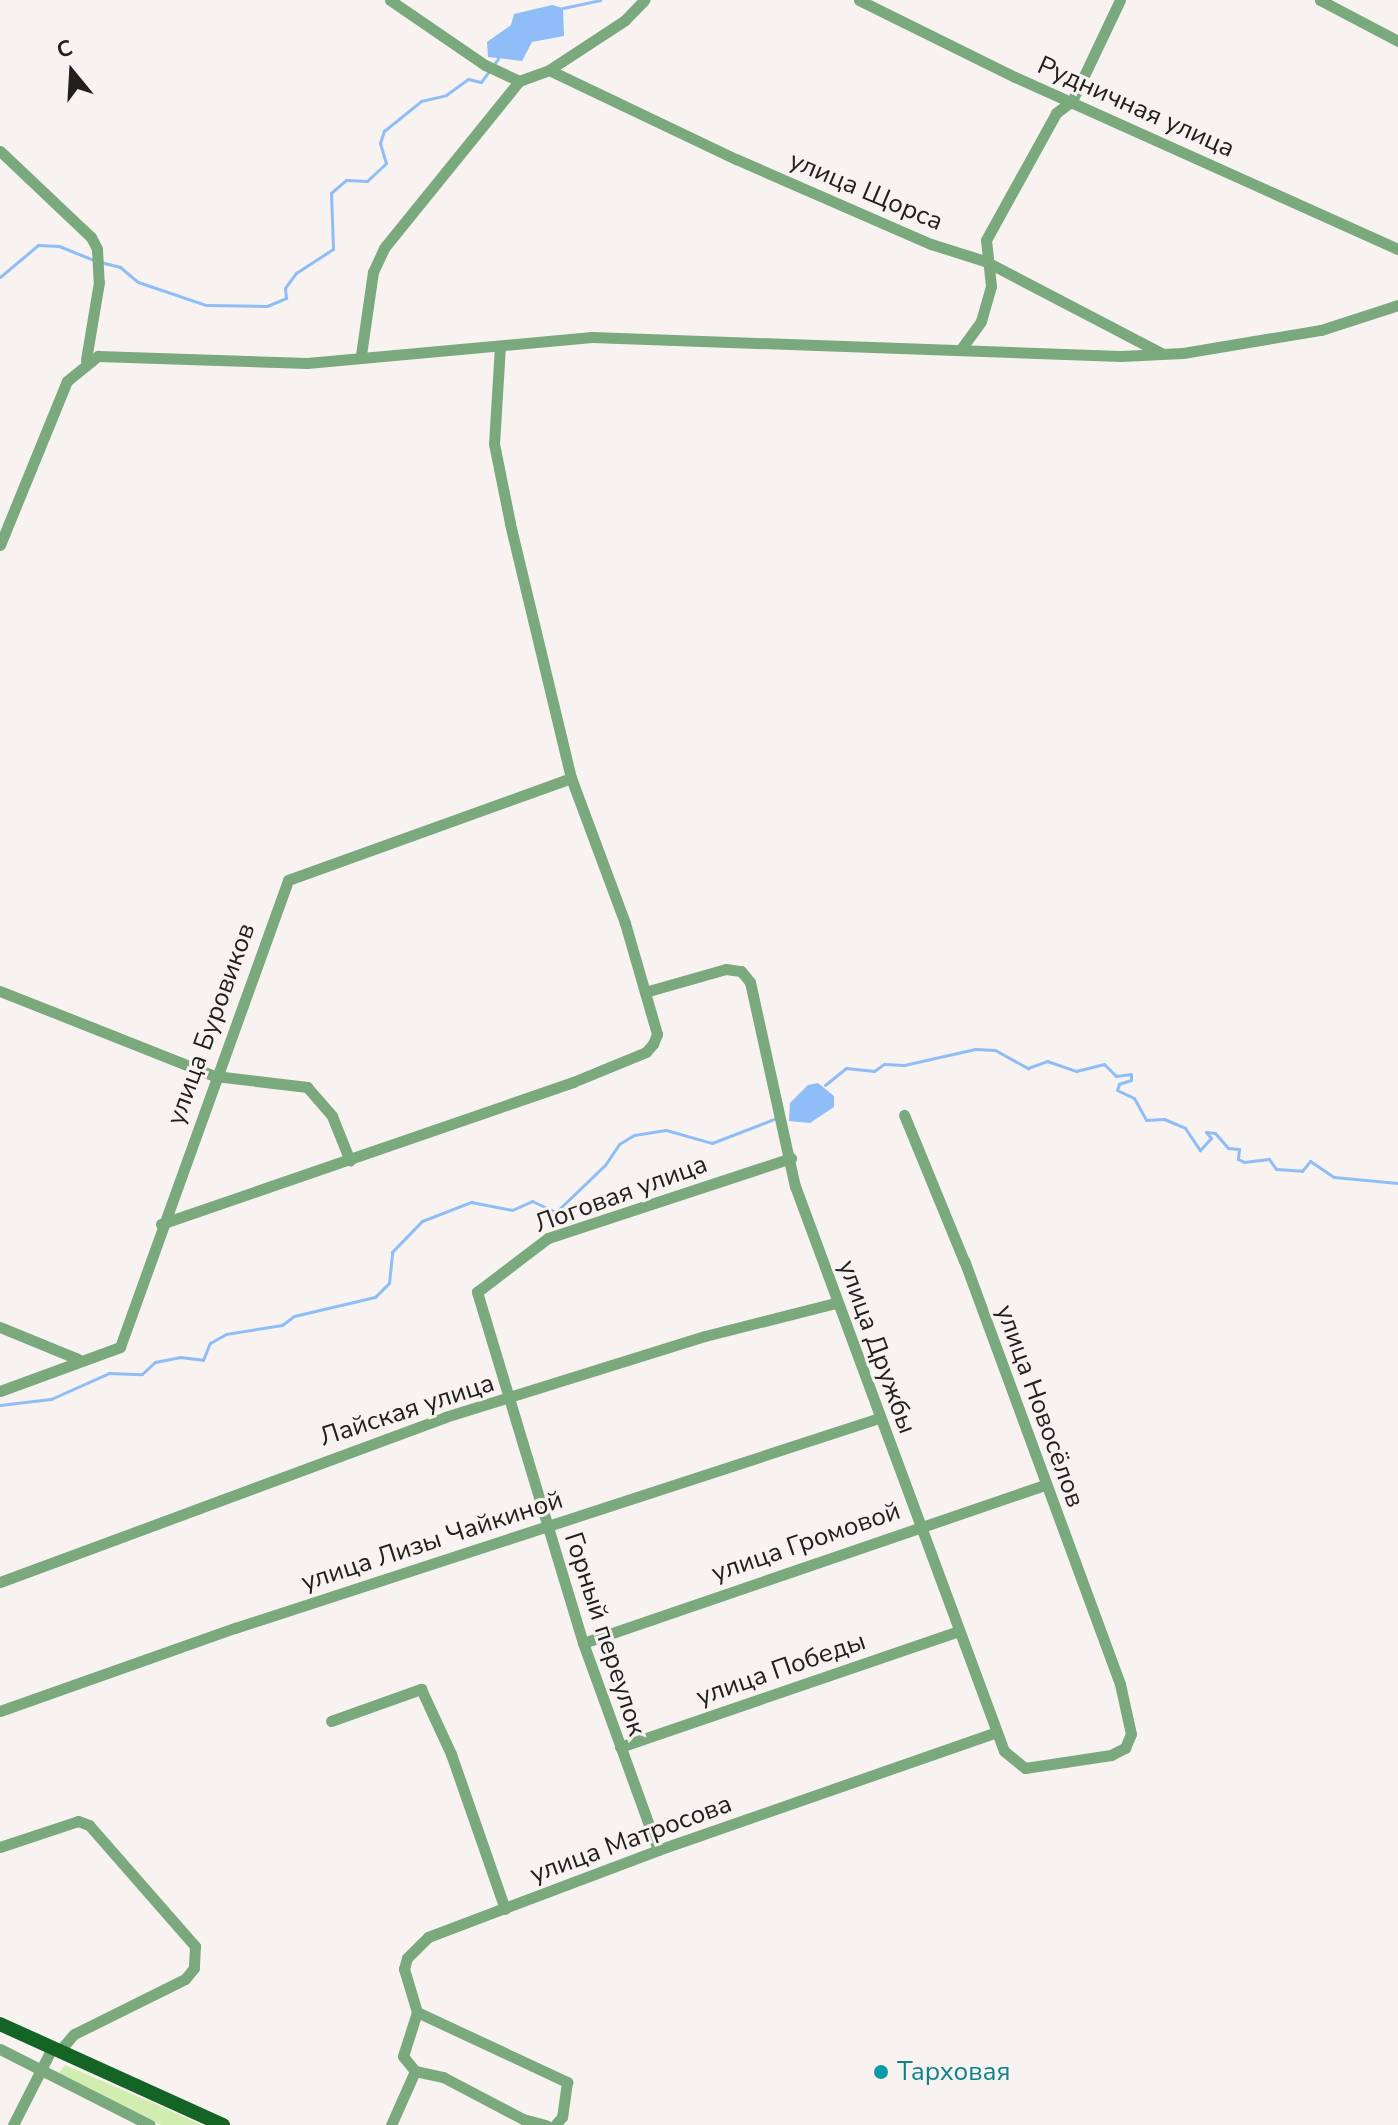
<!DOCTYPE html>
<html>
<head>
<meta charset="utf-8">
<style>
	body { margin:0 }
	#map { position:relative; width:1398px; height:2125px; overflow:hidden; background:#f8f3f0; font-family:"Nunito Sans",sans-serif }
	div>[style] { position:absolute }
	.green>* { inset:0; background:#d1eeb0 }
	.water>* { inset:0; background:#8ebdf7 }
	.stream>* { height:3px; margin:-1.5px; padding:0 1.5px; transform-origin:1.5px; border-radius:1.5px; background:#8ebdf7 }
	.minor>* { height:11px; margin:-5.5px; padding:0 5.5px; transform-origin:5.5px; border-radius:5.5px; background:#7aa97d }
	.major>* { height:14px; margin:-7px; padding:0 7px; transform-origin:7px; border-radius:7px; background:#146525 }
	.dots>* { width:22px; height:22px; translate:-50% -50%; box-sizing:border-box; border:4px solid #f8f3f0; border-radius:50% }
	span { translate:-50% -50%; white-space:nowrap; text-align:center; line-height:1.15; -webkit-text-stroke:6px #f8f3f0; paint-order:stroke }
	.street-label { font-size:26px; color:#22201f }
	.culture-label { font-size:26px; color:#0d838f }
	.left { translate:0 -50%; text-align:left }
	.north { position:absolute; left:32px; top:32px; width:80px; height:80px; -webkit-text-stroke:6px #f8f3f0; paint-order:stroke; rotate:342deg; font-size:22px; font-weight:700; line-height:32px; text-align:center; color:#22201f }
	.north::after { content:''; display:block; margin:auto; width:28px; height:36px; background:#22201f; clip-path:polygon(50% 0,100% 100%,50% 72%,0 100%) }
</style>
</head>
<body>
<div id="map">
	<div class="green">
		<i style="clip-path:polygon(65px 2065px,167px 2109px,201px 2125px,161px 2125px,59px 2073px)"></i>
	</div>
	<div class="water">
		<i style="clip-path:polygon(552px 5px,563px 8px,564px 36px,532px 42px,522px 61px,488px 57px,487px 42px,511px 25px,514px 14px)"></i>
		<i style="clip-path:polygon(818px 1083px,834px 1096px,834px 1107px,810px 1123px,789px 1121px,790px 1103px,808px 1085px)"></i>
	</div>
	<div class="stream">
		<i style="left:563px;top:8px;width:38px;rotate:-12deg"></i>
		<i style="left:100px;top:262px;width:21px;rotate:14deg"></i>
		<i style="left:120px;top:267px;width:23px;rotate:40deg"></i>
		<i style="left:138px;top:282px;width:72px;rotate:18.7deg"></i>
		<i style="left:206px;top:305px;width:61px;rotate:0.9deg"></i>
		<i style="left:267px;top:306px;width:21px;rotate:-23deg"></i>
		<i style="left:286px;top:298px;width:10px;rotate:-96deg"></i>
		<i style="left:285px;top:288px;width:19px;rotate:-54deg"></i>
		<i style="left:296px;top:273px;width:44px;rotate:-33deg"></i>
		<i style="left:333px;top:249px;width:56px;rotate:-92deg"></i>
		<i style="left:331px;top:193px;width:20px;rotate:-41deg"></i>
		<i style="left:346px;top:180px;width:21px;rotate:3deg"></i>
		<i style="left:367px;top:181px;width:26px;rotate:-43deg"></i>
		<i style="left:386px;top:163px;width:21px;rotate:-107deg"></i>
		<i style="left:380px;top:143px;width:13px;rotate:-72deg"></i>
		<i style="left:384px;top:131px;width:48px;rotate:-39deg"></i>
		<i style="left:421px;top:101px;width:26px;rotate:-13deg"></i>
		<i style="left:446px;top:95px;width:27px;rotate:-36deg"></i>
		<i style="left:468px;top:79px;width:13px;rotate:13deg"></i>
		<i style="left:481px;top:82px;width:29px;rotate:-54deg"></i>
		<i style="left:0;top:277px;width:50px;rotate:-40.1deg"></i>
		<i style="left:38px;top:245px;width:21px;rotate:3deg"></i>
		<i style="left:59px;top:246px;width:37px;rotate:22deg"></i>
		<i style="left:825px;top:1085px;width:27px;rotate:-39deg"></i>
		<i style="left:846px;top:1068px;width:28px;rotate:6deg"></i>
		<i style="left:874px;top:1071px;width:12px;rotate:-35deg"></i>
		<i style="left:884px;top:1064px;width:20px;rotate:3deg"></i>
		<i style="left:904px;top:1065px;width:73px;rotate:-12.7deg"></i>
		<i style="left:975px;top:1049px;width:20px;rotate:3deg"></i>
		<i style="left:995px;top:1050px;width:38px;rotate:29deg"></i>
		<i style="left:1028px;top:1068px;width:20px;rotate:-20deg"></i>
		<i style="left:1047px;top:1061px;width:31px;rotate:19deg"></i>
		<i style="left:1076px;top:1071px;width:29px;rotate:-14deg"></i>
		<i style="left:1104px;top:1064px;width:17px;rotate:45deg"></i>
		<i style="left:1116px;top:1076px;width:15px;rotate:-8deg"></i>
		<i style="left:1131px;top:1074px;width:6px;rotate:90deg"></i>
		<i style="left:1131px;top:1080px;width:13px;rotate:162deg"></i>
		<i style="left:1119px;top:1084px;width:6px;rotate:108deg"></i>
		<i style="left:1117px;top:1090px;width:19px;rotate:25deg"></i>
		<i style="left:1134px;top:1098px;width:25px;rotate:61deg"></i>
		<i style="left:1146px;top:1120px;width:18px;rotate:-3deg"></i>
		<i style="left:1164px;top:1119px;width:23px;rotate:23deg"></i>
		<i style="left:1185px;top:1128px;width:27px;rotate:56deg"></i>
		<i style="left:1200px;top:1150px;width:16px;rotate:-47deg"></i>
		<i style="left:1211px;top:1138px;width:8px;rotate:-130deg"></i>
		<i style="left:1206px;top:1132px;width:9px;rotate:6deg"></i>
		<i style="left:1215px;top:1133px;width:20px;rotate:49deg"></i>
		<i style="left:1228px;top:1148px;width:11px;rotate:5deg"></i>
		<i style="left:1239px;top:1149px;width:10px;rotate:96deg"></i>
		<i style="left:1238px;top:1159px;width:7px;rotate:27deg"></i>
		<i style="left:1244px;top:1162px;width:25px;rotate:-7deg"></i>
		<i style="left:1269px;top:1159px;width:12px;rotate:55deg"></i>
		<i style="left:1276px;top:1169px;width:26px;rotate:4deg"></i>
		<i style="left:1302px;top:1171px;width:13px;rotate:-51deg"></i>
		<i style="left:1310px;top:1161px;width:29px;rotate:34deg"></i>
		<i style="left:1334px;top:1177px;width:64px;rotate:5.4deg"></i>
		<i style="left:0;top:1405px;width:51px;rotate:-6.7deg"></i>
		<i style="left:51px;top:1399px;width:64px;rotate:-24.1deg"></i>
		<i style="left:109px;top:1373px;width:33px;rotate:2deg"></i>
		<i style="left:142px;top:1374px;width:18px;rotate:-43deg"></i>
		<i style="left:155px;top:1362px;width:25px;rotate:-11deg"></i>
		<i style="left:180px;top:1357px;width:23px;rotate:7deg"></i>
		<i style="left:203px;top:1360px;width:18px;rotate:-68deg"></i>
		<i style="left:210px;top:1343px;width:18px;rotate:-29deg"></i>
		<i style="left:226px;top:1334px;width:57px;rotate:-9.1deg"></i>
		<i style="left:282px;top:1325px;width:15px;rotate:-37deg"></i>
		<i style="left:294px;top:1316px;width:83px;rotate:-13.2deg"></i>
		<i style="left:375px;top:1297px;width:20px;rotate:-45deg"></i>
		<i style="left:389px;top:1283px;width:31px;rotate:-84deg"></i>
		<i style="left:392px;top:1252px;width:43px;rotate:-45.9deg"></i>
		<i style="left:422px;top:1221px;width:53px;rotate:-21.2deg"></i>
		<i style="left:471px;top:1202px;width:42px;rotate:11deg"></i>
		<i style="left:512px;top:1210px;width:22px;rotate:-24deg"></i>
		<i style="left:532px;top:1201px;width:26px;rotate:25deg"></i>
		<i style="left:556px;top:1212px;width:68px;rotate:-43.8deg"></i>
		<i style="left:605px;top:1165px;width:25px;rotate:-56deg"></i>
		<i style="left:619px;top:1144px;width:17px;rotate:-31deg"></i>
		<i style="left:634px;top:1135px;width:32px;rotate:-9deg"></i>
		<i style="left:666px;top:1130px;width:48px;rotate:15.8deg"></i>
		<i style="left:712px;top:1143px;width:66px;rotate:-21.2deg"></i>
	</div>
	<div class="minor">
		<i style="left:390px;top:0;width:115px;rotate:34.4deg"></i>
		<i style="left:485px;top:65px;width:38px;rotate:25deg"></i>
		<i style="left:859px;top:0;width:174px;rotate:26.3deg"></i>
		<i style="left:1015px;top:77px;width:420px;rotate:24.2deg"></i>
		<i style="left:1320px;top:0;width:88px;rotate:27.7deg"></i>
		<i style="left:549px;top:70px;width:207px;rotate:25.5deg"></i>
		<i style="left:736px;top:159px;width:213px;rotate:23.6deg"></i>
		<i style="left:931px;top:244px;width:57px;rotate:17.5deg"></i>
		<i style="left:985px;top:261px;width:199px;rotate:27.6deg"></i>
		<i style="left:0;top:151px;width:125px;rotate:43.4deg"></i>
		<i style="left:91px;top:237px;width:13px;rotate:63deg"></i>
		<i style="left:97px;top:249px;width:33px;rotate:87deg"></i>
		<i style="left:99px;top:282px;width:79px;rotate:99.5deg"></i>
		<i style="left:961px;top:349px;width:34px;rotate:-54deg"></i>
		<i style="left:981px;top:321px;width:36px;rotate:-74deg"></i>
		<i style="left:991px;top:286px;width:46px;rotate:-96.2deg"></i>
		<i style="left:986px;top:240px;width:145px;rotate:-61.1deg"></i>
		<i style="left:1056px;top:113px;width:20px;rotate:-37deg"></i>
		<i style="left:1072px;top:101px;width:112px;rotate:-64.6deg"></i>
		<i style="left:361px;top:355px;width:84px;rotate:-81.8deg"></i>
		<i style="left:373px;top:272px;width:26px;rotate:-65deg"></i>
		<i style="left:384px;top:248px;width:215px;rotate:-51deg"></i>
		<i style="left:519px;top:81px;width:32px;rotate:-20deg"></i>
		<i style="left:549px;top:70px;width:91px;rotate:-33.3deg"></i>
		<i style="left:625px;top:20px;width:28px;rotate:-46deg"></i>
		<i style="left:0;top:545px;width:177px;rotate:-67.8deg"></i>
		<i style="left:67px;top:381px;width:40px;rotate:-39deg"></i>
		<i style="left:98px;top:356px;width:209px;rotate:1.9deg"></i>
		<i style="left:307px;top:363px;width:286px;rotate:-5.2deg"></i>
		<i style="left:592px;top:337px;width:529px;rotate:2.06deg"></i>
		<i style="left:1121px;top:356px;width:62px;rotate:-2.8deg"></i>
		<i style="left:1183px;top:353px;width:140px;rotate:-9.5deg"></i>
		<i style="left:1321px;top:330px;width:81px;rotate:-18deg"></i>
		<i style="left:0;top:991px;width:231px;rotate:21.6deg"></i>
		<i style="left:215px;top:1076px;width:93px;rotate:6.8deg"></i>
		<i style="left:307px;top:1087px;width:38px;rotate:49deg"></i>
		<i style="left:332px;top:1116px;width:48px;rotate:68.2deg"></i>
		<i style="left:645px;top:992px;width:84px;rotate:-15.9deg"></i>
		<i style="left:726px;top:969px;width:15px;rotate:8deg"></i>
		<i style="left:741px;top:971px;width:14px;rotate:51deg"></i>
		<i style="left:750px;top:982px;width:209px;rotate:77.6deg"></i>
		<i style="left:795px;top:1186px;width:602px;rotate:69.7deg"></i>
		<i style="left:1004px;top:1751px;width:27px;rotate:39deg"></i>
		<i style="left:1025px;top:1768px;width:87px;rotate:-8.6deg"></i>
		<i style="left:1111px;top:1755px;width:16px;rotate:-27deg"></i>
		<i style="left:1125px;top:1748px;width:15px;rotate:-67deg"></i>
		<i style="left:1131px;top:1734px;width:51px;rotate:-102.4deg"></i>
		<i style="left:1120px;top:1684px;width:451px;rotate:-110.2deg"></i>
		<i style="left:964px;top:1261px;width:158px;rotate:-112.3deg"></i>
		<i style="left:161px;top:1224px;width:436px;rotate:-19deg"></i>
		<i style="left:573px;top:1082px;width:79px;rotate:-22.3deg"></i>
		<i style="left:646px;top:1052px;width:11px;rotate:-49deg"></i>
		<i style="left:653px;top:1044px;width:11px;rotate:-68deg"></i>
		<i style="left:657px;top:1034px;width:116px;rotate:-106.1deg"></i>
		<i style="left:625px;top:923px;width:155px;rotate:-110.4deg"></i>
		<i style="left:571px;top:778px;width:262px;rotate:-103.5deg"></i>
		<i style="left:510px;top:523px;width:81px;rotate:-101.4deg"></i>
		<i style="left:494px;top:444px;width:98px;rotate:-86.5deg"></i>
		<i style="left:0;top:1327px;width:84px;rotate:22.3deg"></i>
		<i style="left:0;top:1391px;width:128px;rotate:-20.1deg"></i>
		<i style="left:120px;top:1347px;width:496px;rotate:-70.2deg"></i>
		<i style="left:288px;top:880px;width:301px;rotate:-19.8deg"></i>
		<i style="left:0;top:1582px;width:475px;rotate:-20.3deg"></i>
		<i style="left:445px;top:1417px;width:272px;rotate:-17.3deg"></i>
		<i style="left:705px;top:1336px;width:134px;rotate:-14.2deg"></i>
		<i style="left:583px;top:1643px;width:488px;rotate:-18.9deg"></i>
		<i style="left:0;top:1711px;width:249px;rotate:-19.5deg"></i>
		<i style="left:235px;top:1628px;width:677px;rotate:-18.06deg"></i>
		<i style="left:331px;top:1721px;width:96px;rotate:-19.6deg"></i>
		<i style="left:421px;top:1689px;width:72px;rotate:65.2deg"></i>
		<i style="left:451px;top:1754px;width:164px;rotate:70.8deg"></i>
		<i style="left:620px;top:1747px;width:355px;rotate:-18.9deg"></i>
		<i style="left:0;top:1847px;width:82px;rotate:-18.4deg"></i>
		<i style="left:78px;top:1821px;width:12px;rotate:20deg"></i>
		<i style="left:89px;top:1825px;width:161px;rotate:48.8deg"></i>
		<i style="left:195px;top:1946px;width:22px;rotate:93deg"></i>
		<i style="left:194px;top:1968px;width:14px;rotate:129deg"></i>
		<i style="left:185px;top:1979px;width:124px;rotate:153.6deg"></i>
		<i style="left:74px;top:2034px;width:23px;rotate:131deg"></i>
		<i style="left:658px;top:1850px;width:220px;rotate:-109.9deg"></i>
		<i style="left:583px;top:1643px;width:367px;rotate:-106.8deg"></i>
		<i style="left:477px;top:1292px;width:89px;rotate:-37.3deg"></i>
		<i style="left:548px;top:1238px;width:256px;rotate:-18.2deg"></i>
		<i style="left:417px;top:2012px;width:166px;rotate:25deg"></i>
		<i style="left:567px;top:2082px;width:35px;rotate:98deg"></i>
		<i style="left:562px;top:2117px;width:11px;rotate:131deg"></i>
		<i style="left:0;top:2049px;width:168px;rotate:26.9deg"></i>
		<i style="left:415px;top:2071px;width:19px;rotate:-129deg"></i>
		<i style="left:403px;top:2056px;width:46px;rotate:-72.3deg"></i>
		<i style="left:417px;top:2012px;width:45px;rotate:-106.8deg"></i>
		<i style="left:404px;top:1969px;width:11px;rotate:-75deg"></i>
		<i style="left:407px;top:1958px;width:30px;rotate:-45deg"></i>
		<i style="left:428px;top:1937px;width:246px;rotate:-20.7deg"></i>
		<i style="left:658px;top:1850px;width:358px;rotate:-19.2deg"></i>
		<i style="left:13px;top:2125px;width:86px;rotate:-63.1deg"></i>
		<i style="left:391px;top:2125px;width:59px;rotate:-66deg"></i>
		<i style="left:415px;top:2071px;width:29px;rotate:12deg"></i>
		<i style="left:443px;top:2077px;width:90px;rotate:27.7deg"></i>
		<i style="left:523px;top:2119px;width:24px;rotate:15deg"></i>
	</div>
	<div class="major">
		<i style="left:0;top:2024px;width:245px;rotate:24.4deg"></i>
	</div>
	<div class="dots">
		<i style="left:881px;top:2072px;background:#0f9aa8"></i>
	</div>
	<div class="street-label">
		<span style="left:1136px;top:107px;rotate:24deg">Рудничная улица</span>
		<span style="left:866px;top:191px;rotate:23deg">улица Щорса</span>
		<span style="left:211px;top:1024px;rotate:-70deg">улица Буровиков</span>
		<span style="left:621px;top:1194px;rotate:-20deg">Логовая улица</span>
		<span style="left:877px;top:1347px;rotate:70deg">улица Дружбы</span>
		<span style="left:1040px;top:1406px;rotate:70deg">улица Новосёлов</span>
		<span style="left:407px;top:1410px;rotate:-18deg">Лайская улица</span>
		<span style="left:432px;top:1541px;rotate:-18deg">улица Лизы Чайкиной</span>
		<span style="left:806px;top:1542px;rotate:-19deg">улица Громовой</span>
		<span style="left:605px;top:1634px;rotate:72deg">Горный переулок</span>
		<span style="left:781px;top:1669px;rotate:-19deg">улица Победы</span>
		<span style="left:631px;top:1839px;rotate:-20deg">улица Матросова</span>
	</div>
	<div class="culture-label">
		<span class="left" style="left:897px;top:2072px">Тарховая</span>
	</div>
	<div class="north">С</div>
</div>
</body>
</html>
